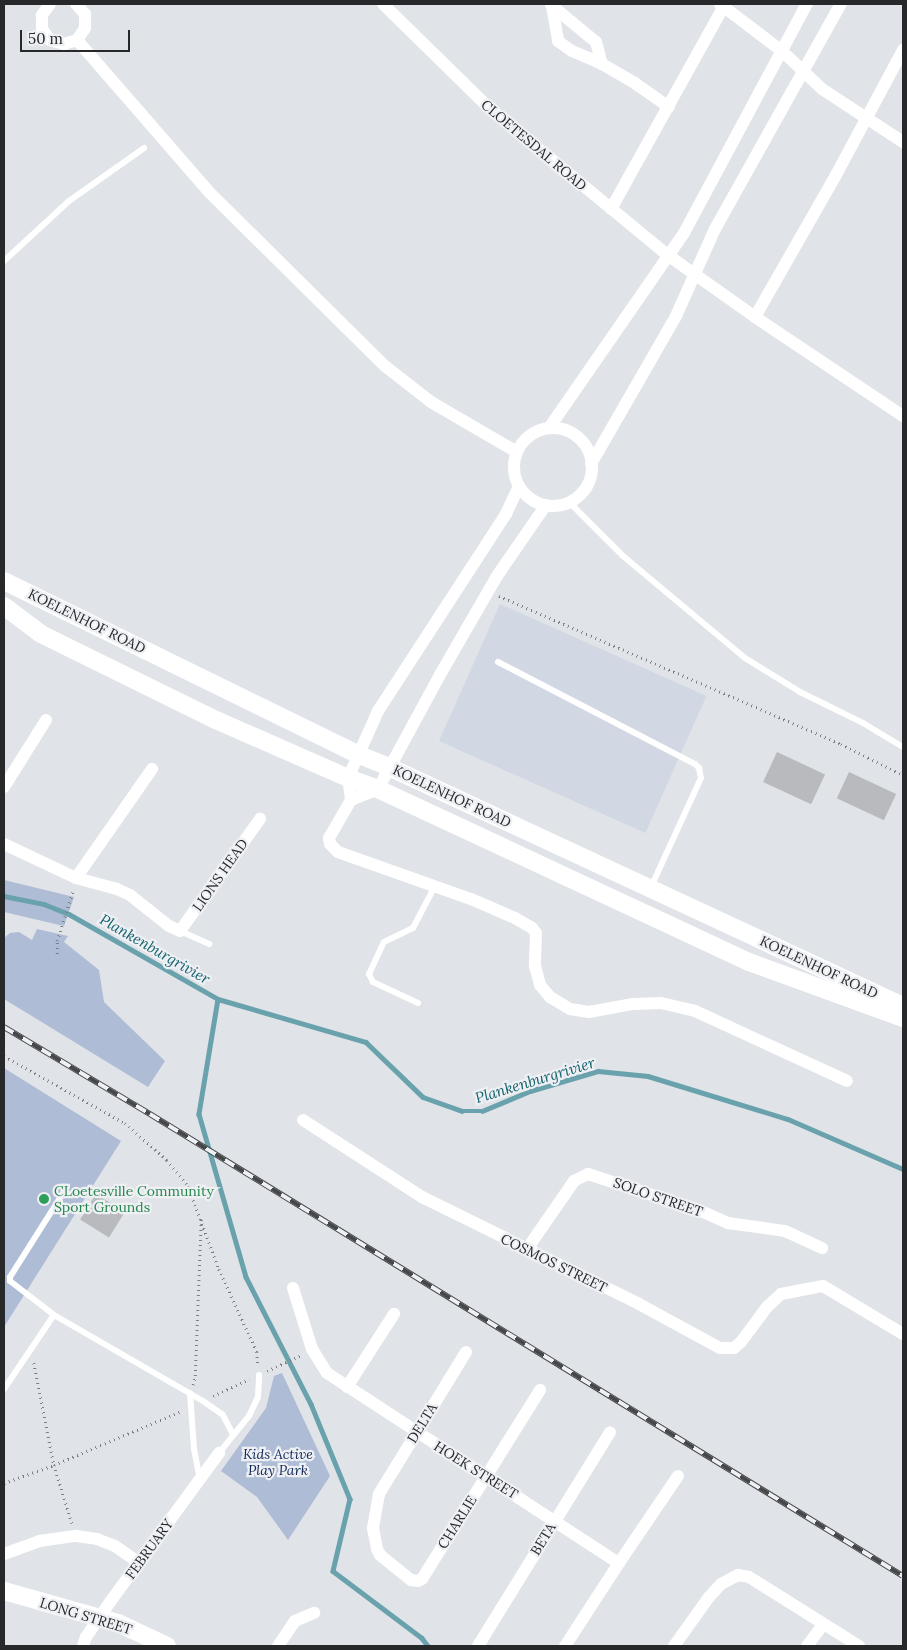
<!DOCTYPE html>
<html>
<head>
<meta charset="utf-8">
<style>
	body { margin:0 }
	#map { position:relative; width:907px; height:1650px; overflow:hidden; background:#e0e3e7; font-family:Lora,serif }
	div>[style] { position:absolute }
	.built>* { inset:0; background:#d2d8e3; transform-origin:0 0 }
	.green>* { inset:0; background:#aebcd5 }
	.stream>* { height:4.5px; margin:-2.25px; padding:0 2.25px; transform-origin:2.25px; border-radius:2.25px; background:#69a2ac }
	.building>* { inset:0; background:#b8babe; transform-origin:0 0 }
	.path>* { height:2.5px; margin-top:-1.25px; transform-origin:0; background:repeating-linear-gradient(90deg,#7d7e81 0 1px,transparent 0 5px) }
	.lane>* { height:6px; margin:-3px; padding:0 3px; transform-origin:3px; border-radius:3px; background:#fff }
	.street>* { height:12px; margin:-6px; padding:0 6px; transform-origin:6px; border-radius:6px; background:#fff }
	.street>.ring { margin:-6px; padding:0; box-sizing:content-box; background:none; border:12px solid #fff; border-radius:50% }
	.secondary>* { height:18px; margin:-9px; padding:0 9px; transform-origin:9px; border-radius:9px; background:#fff }
	.rail>* { height:5.5px; margin-top:-2.75px; transform-origin:0; background:repeating-linear-gradient(90deg,#eef0f4 0 11px,#454749 0 22px); box-sizing:border-box; border-block:1px solid #454749 }
	.dots>* { width:14px; height:14px; translate:-50% -50%; box-sizing:border-box; border:2px solid #eef0f4; border-radius:50% }
	span { translate:-50% -50%; white-space:nowrap; text-align:center; line-height:1.15; -webkit-text-stroke:4.5px #eef0f4; paint-order:stroke }
	.street-label { font-size:14px; color:#27282a }
	.leisure-label { font-size:14px; color:#27864d }
	.left { translate:0 -50%; text-align:left }
	.park-label { font-size:14px; color:#0f2656; font-style:italic }
	.water-label { font-size:15px; color:#14626e; font-style:italic }
	.frame { position:absolute; inset:0; border:5px solid #27282a; pointer-events:none }
	.scale { position:absolute; left:20px; top:30px; width:110px; height:22px; box-sizing:border-box; border:2px solid #27282a; border-top:0; padding-left:6px; font-size:15px; line-height:18px; white-space:nowrap; color:#27282a; -webkit-text-stroke:4px #eef0f4; paint-order:stroke }
</style>
</head>
<body>
<div id="map">
	<div class="built">
		<i style="left:500px;top:604px;width:226px;height:150px;rotate:24deg"></i>
	</div>
	<div class="green">
		<i style="clip-path:polygon(4px 880px,74px 897px,64px 926px,4px 912px)"></i>
		<i style="clip-path:polygon(37px 929px,68px 936px,64px 942px,99px 970px,104px 1002px,165px 1061px,148px 1087px,4px 999px,4px 938px,10px 933px,19px 932px,32px 940px)"></i>
		<i style="clip-path:polygon(4px 1068px,121px 1141px,4px 1327px)"></i>
		<i style="clip-path:polygon(282px 1373px,330px 1476px,288px 1540px,257px 1497px,221px 1471px,266px 1408px,274px 1376px)"></i>
	</div>
	<div class="stream">
		<i style="left:4px;top:896px;width:41px;rotate:11.3deg"></i>
		<i style="left:44px;top:904px;width:27px;rotate:22deg"></i>
		<i style="left:69px;top:914px;width:172px;rotate:29.7deg"></i>
		<i style="left:218px;top:999px;width:154px;rotate:16.2deg"></i>
		<i style="left:366px;top:1042px;width:79px;rotate:44deg"></i>
		<i style="left:423px;top:1097px;width:41px;rotate:19.7deg"></i>
		<i style="left:462px;top:1111px;width:20px"></i>
		<i style="left:482px;top:1111px;width:52px;rotate:-22.6deg"></i>
		<i style="left:530px;top:1091px;width:71px;rotate:-16.4deg"></i>
		<i style="left:598px;top:1071px;width:50px;rotate:5.7deg"></i>
		<i style="left:648px;top:1076px;width:146px;rotate:17.1deg"></i>
		<i style="left:788px;top:1119px;width:125px;rotate:23.5deg"></i>
		<i style="left:218px;top:999px;width:117px;rotate:99.4deg"></i>
		<i style="left:199px;top:1114px;width:170px;rotate:73.9deg"></i>
		<i style="left:246px;top:1277px;width:143px;rotate:62.9deg"></i>
		<i style="left:311px;top:1404px;width:103px;rotate:67.7deg"></i>
		<i style="left:350px;top:1499px;width:74px;rotate:103.3deg"></i>
		<i style="left:333px;top:1571px;width:111px;rotate:37deg"></i>
		<i style="left:422px;top:1638px;width:10px;rotate:53deg"></i>
	</div>
	<div class="building">
		<i style="left:777px;top:752px;width:53px;height:33px;rotate:25deg"></i>
		<i style="left:849px;top:772px;width:52px;height:29px;rotate:25deg"></i>
		<i style="left:96px;top:1194px;width:34px;height:30px;rotate:32deg"></i>
	</div>
	<div class="path">
		<i style="left:499px;top:596px;width:373px;rotate:23.4deg"></i>
		<i style="left:841px;top:744px;width:69px;rotate:26.6deg"></i>
		<i style="left:57px;top:954px;width:13px;rotate:-90deg"></i>
		<i style="left:57px;top:941px;width:52px;rotate:-72.3deg"></i>
		<i style="left:4px;top:1056px;width:138px;rotate:29deg"></i>
		<i style="left:125px;top:1123px;width:56px;rotate:41.4deg"></i>
		<i style="left:167px;top:1160px;width:33px;rotate:51deg"></i>
		<i style="left:188px;top:1186px;width:89px;rotate:69.5deg"></i>
		<i style="left:219px;top:1269px;width:91px;rotate:65.4deg"></i>
		<i style="left:257px;top:1352px;width:14px;rotate:86deg"></i>
		<i style="left:34px;top:1363px;width:104px;rotate:78.9deg"></i>
		<i style="left:54px;top:1465px;width:61px;rotate:72.8deg"></i>
		<i style="left:267px;top:1371px;width:38px;rotate:-25deg"></i>
		<i style="left:193px;top:1385px;width:9px;rotate:-77deg"></i>
		<i style="left:195px;top:1376px;width:158px;rotate:-87.8deg"></i>
		<i style="left:213px;top:1396px;width:40px;rotate:-25deg"></i>
		<i style="left:4px;top:1483px;width:53px;rotate:-19.8deg"></i>
		<i style="left:54px;top:1465px;width:138px;rotate:-23deg"></i>
	</div>
	<div class="lane">
		<i style="left:4px;top:261px;width:88px;rotate:-42.7deg"></i>
		<i style="left:69px;top:201px;width:92px;rotate:-35.2deg"></i>
		<i style="left:569px;top:502px;width:76px;rotate:45deg"></i>
		<i style="left:623px;top:556px;width:159px;rotate:39.9deg"></i>
		<i style="left:745px;top:658px;width:65px;rotate:31.7deg"></i>
		<i style="left:800px;top:692px;width:70px;rotate:26.2deg"></i>
		<i style="left:863px;top:723px;width:47px;rotate:31deg"></i>
		<i style="left:498px;top:662px;width:222px;rotate:27.4deg"></i>
		<i style="left:695px;top:764px;width:6px;rotate:45deg"></i>
		<i style="left:699px;top:768px;width:10px;rotate:79deg"></i>
		<i style="left:701px;top:778px;width:120px;rotate:114.6deg"></i>
		<i style="left:180px;top:931px;width:32px;rotate:24deg"></i>
		<i style="left:418px;top:1003px;width:50px;rotate:-155deg"></i>
		<i style="left:373px;top:982px;width:9px;rotate:-117deg"></i>
		<i style="left:369px;top:974px;width:35px;rotate:-65deg"></i>
		<i style="left:384px;top:942px;width:32px;rotate:-26deg"></i>
		<i style="left:413px;top:928px;width:47px;rotate:-62.4deg"></i>
		<i style="left:65px;top:1190px;width:103px;rotate:122.3deg"></i>
		<i style="left:10px;top:1277px;width:4px;rotate:90deg"></i>
		<i style="left:10px;top:1281px;width:56px;rotate:37.7deg"></i>
		<i style="left:54px;top:1315px;width:172px;rotate:30deg"></i>
		<i style="left:203px;top:1401px;width:24px;rotate:35deg"></i>
		<i style="left:223px;top:1415px;width:22px;rotate:63deg"></i>
		<i style="left:4px;top:1389px;width:89px;rotate:-56deg"></i>
		<i style="left:190px;top:1393px;width:56px;rotate:85.9deg"></i>
		<i style="left:194px;top:1449px;width:31px;rotate:79deg"></i>
		<i style="left:219px;top:1453px;width:48px;rotate:-51deg"></i>
		<i style="left:249px;top:1416px;width:21px;rotate:-65deg"></i>
		<i style="left:258px;top:1397px;width:22px;rotate:-87deg"></i>
	</div>
	<div class="street">
		<i style="left:50px;top:4px;width:14px;rotate:126deg"></i>
		<i style="left:42px;top:15px;width:14px;rotate:90deg"></i>
		<i style="left:42px;top:29px;width:14px;rotate:54deg"></i>
		<i style="left:50px;top:40px;width:15px;rotate:16deg"></i>
		<i style="left:64px;top:44px;width:14px;rotate:-17deg"></i>
		<i style="left:77px;top:40px;width:14px;rotate:-56deg"></i>
		<i style="left:85px;top:28px;width:14px;rotate:-90deg"></i>
		<i style="left:85px;top:14px;width:13px;rotate:-132deg"></i>
		<i style="left:383px;top:4px;width:147px;rotate:44.4deg"></i>
		<i style="left:488px;top:107px;width:234px;rotate:39.5deg"></i>
		<i style="left:669px;top:256px;width:105px;rotate:35.3deg"></i>
		<i style="left:755px;top:317px;width:178px;rotate:33.8deg"></i>
		<i style="left:720px;top:4px;width:78px;rotate:37.2deg"></i>
		<i style="left:782px;top:51px;width:55px;rotate:43.5deg"></i>
		<i style="left:822px;top:89px;width:97px;rotate:33.2deg"></i>
		<i style="left:551px;top:5px;width:58px;rotate:39.4deg"></i>
		<i style="left:596px;top:42px;width:23px;rotate:75deg"></i>
		<i style="left:552px;top:6px;width:36px;rotate:80deg"></i>
		<i style="left:558px;top:41px;width:17px;rotate:36deg"></i>
		<i style="left:572px;top:51px;width:33px;rotate:23deg"></i>
		<i style="left:602px;top:64px;width:39px;rotate:30deg"></i>
		<i style="left:636px;top:84px;width:40px;rotate:34.9deg"></i>
		<i style="left:77px;top:40px;width:201px;rotate:49deg"></i>
		<i style="left:209px;top:192px;width:247px;rotate:44.7deg"></i>
		<i style="left:385px;top:366px;width:58px;rotate:38deg"></i>
		<i style="left:431px;top:402px;width:99px;rotate:30.2deg"></i>
		<i style="left:611px;top:209px;width:235px;rotate:-60.9deg"></i>
		<i style="left:755px;top:317px;width:163px;rotate:-60.3deg"></i>
		<i style="left:836px;top:175px;width:142px;rotate:-61.8deg"></i>
		<i style="left:549px;top:428px;width:237px;rotate:-55.3deg"></i>
		<i style="left:684px;top:233px;width:260px;rotate:-61.8deg"></i>
		<i class="ring" style="left:514px;top:428px;width:66px;height:66px"></i>
		<i style="left:591px;top:464px;width:171px;rotate:-60.1deg"></i>
		<i style="left:676px;top:316px;width:95px;rotate:-65.9deg"></i>
		<i style="left:715px;top:229px;width:258px;rotate:-60.8deg"></i>
		<i style="left:519px;top:486px;width:31px;rotate:115deg"></i>
		<i style="left:506px;top:514px;width:235px;rotate:123deg"></i>
		<i style="left:378px;top:711px;width:73px;rotate:114.1deg"></i>
		<i style="left:348px;top:778px;width:22px;rotate:82deg"></i>
		<i style="left:351px;top:800px;width:44px;rotate:120.1deg"></i>
		<i style="left:329px;top:838px;width:6px;rotate:81deg"></i>
		<i style="left:330px;top:844px;width:11px;rotate:45deg"></i>
		<i style="left:338px;top:852px;width:141px;rotate:19.5deg"></i>
		<i style="left:471px;top:899px;width:48px;rotate:23.4deg"></i>
		<i style="left:515px;top:918px;width:20px;rotate:30deg"></i>
		<i style="left:532px;top:928px;width:6px;rotate:51deg"></i>
		<i style="left:536px;top:933px;width:33px;rotate:92deg"></i>
		<i style="left:535px;top:966px;width:20px;rotate:75deg"></i>
		<i style="left:540px;top:985px;width:16px;rotate:50deg"></i>
		<i style="left:550px;top:997px;width:23px;rotate:31deg"></i>
		<i style="left:570px;top:1009px;width:19px;rotate:9deg"></i>
		<i style="left:589px;top:1012px;width:45px;rotate:-10.3deg"></i>
		<i style="left:633px;top:1004px;width:28px;rotate:-2deg"></i>
		<i style="left:661px;top:1003px;width:35px;rotate:13deg"></i>
		<i style="left:695px;top:1011px;width:167px;rotate:24.7deg"></i>
		<i style="left:4px;top:787px;width:79px;rotate:-57.9deg"></i>
		<i style="left:351px;top:800px;width:29px;rotate:-22deg"></i>
		<i style="left:378px;top:789px;width:132px;rotate:-61.5deg"></i>
		<i style="left:441px;top:673px;width:112px;rotate:-60deg"></i>
		<i style="left:497px;top:576px;width:86px;rotate:-55.4deg"></i>
		<i style="left:4px;top:844px;width:80px;rotate:25.3deg"></i>
		<i style="left:76px;top:878px;width:42px;rotate:15deg"></i>
		<i style="left:117px;top:889px;width:14px;rotate:25deg"></i>
		<i style="left:130px;top:895px;width:50px;rotate:38.5deg"></i>
		<i style="left:169px;top:926px;width:12px;rotate:24deg"></i>
		<i style="left:180px;top:931px;width:138px;rotate:-54.5deg"></i>
		<i style="left:76px;top:878px;width:133px;rotate:-55.1deg"></i>
		<i style="left:303px;top:1120px;width:142px;rotate:32.9deg"></i>
		<i style="left:422px;top:1197px;width:242px;rotate:26.2deg"></i>
		<i style="left:639px;top:1304px;width:92px;rotate:28.5deg"></i>
		<i style="left:720px;top:1348px;width:14px"></i>
		<i style="left:734px;top:1348px;width:9px;rotate:-41deg"></i>
		<i style="left:741px;top:1342px;width:44px;rotate:-53.4deg"></i>
		<i style="left:767px;top:1307px;width:19px;rotate:-43deg"></i>
		<i style="left:781px;top:1294px;width:43px;rotate:-10.8deg"></i>
		<i style="left:823px;top:1286px;width:93px;rotate:31deg"></i>
		<i style="left:527px;top:1249px;width:83px;rotate:-55.3deg"></i>
		<i style="left:574px;top:1181px;width:16px;rotate:-27deg"></i>
		<i style="left:588px;top:1174px;width:119px;rotate:18.1deg"></i>
		<i style="left:701px;top:1211px;width:30px;rotate:24deg"></i>
		<i style="left:728px;top:1223px;width:58px;rotate:8deg"></i>
		<i style="left:785px;top:1231px;width:41px;rotate:24.7deg"></i>
		<i style="left:293px;top:1288px;width:64px;rotate:72.7deg"></i>
		<i style="left:312px;top:1349px;width:28px;rotate:58deg"></i>
		<i style="left:327px;top:1373px;width:348px;rotate:33.1deg"></i>
		<i style="left:619px;top:1563px;width:99px;rotate:123deg"></i>
		<i style="left:466px;top:1352px;width:167px;rotate:121.5deg"></i>
		<i style="left:379px;top:1494px;width:35px;rotate:100deg"></i>
		<i style="left:373px;top:1528px;width:21px;rotate:79deg"></i>
		<i style="left:377px;top:1549px;width:7px;rotate:63deg"></i>
		<i style="left:380px;top:1555px;width:40px;rotate:39deg"></i>
		<i style="left:411px;top:1580px;width:7px;rotate:8deg"></i>
		<i style="left:418px;top:1581px;width:4px;rotate:-27deg"></i>
		<i style="left:422px;top:1579px;width:223px;rotate:-58deg"></i>
		<i style="left:347px;top:1387px;width:87px;rotate:-57.2deg"></i>
		<i style="left:4px;top:1554px;width:37px;rotate:-20deg"></i>
		<i style="left:39px;top:1541px;width:37px;rotate:-8deg"></i>
		<i style="left:76px;top:1536px;width:21px;rotate:8deg"></i>
		<i style="left:97px;top:1539px;width:19px;rotate:21deg"></i>
		<i style="left:115px;top:1546px;width:29px;rotate:35deg"></i>
		<i style="left:619px;top:1563px;width:105px;rotate:-55.9deg"></i>
		<i style="left:83px;top:1646px;width:9px;rotate:-72deg"></i>
		<i style="left:86px;top:1637px;width:42px;rotate:-55.6deg"></i>
		<i style="left:110px;top:1602px;width:185px;rotate:-53.8deg"></i>
		<i style="left:278px;top:1646px;width:30px;rotate:-56deg"></i>
		<i style="left:295px;top:1621px;width:21px;rotate:-23deg"></i>
		<i style="left:478px;top:1646px;width:251px;rotate:-58.3deg"></i>
		<i style="left:674px;top:1646px;width:60px;rotate:-54.5deg"></i>
		<i style="left:709px;top:1597px;width:18px;rotate:-47deg"></i>
		<i style="left:721px;top:1584px;width:19px;rotate:-28deg"></i>
		<i style="left:738px;top:1575px;width:11px;rotate:10deg"></i>
		<i style="left:749px;top:1577px;width:130px;rotate:32.1deg"></i>
		<i style="left:807px;top:1646px;width:26px;rotate:-53deg"></i>
	</div>
	<div class="secondary">
		<i style="left:4px;top:581px;width:393px;rotate:26.1deg"></i>
		<i style="left:357px;top:754px;width:35px;rotate:22deg"></i>
		<i style="left:389px;top:767px;width:567px;rotate:24.94deg"></i>
		<i style="left:4px;top:606px;width:46px;rotate:37.1deg"></i>
		<i style="left:41px;top:634px;width:195px;rotate:26.2deg"></i>
		<i style="left:216px;top:720px;width:144px;rotate:23.7deg"></i>
		<i style="left:348px;top:778px;width:32px;rotate:20deg"></i>
		<i style="left:378px;top:789px;width:409px;rotate:25deg"></i>
		<i style="left:749px;top:962px;width:164px;rotate:20deg"></i>
		<i style="left:4px;top:1591px;width:118px;rotate:15.7deg"></i>
		<i style="left:118px;top:1623px;width:54px;rotate:25.1deg"></i>
	</div>
	<div class="rail">
		<i style="left:4px;top:1027px;width:170px;rotate:30.8deg"></i>
		<i style="left:150px;top:1114px;width:883px;rotate:31.53deg"></i>
	</div>
	<div class="dots">
		<i style="left:44px;top:1199px;background:#2e9e5b"></i>
	</div>
	<div class="street-label">
		<span style="left:534px;top:145px;rotate:40deg">CLOETESDAL ROAD</span>
		<span style="left:87px;top:621px;rotate:26deg">KOELENHOF ROAD</span>
		<span style="left:452px;top:796px;rotate:25deg">KOELENHOF ROAD</span>
		<span style="left:220px;top:875px;rotate:-55deg">LIONS HEAD</span>
		<span style="left:819px;top:967px;rotate:25deg">KOELENHOF ROAD</span>
		<span style="left:658px;top:1197px;rotate:19deg">SOLO STREET</span>
		<span style="left:554px;top:1263px;rotate:26deg">COSMOS STREET</span>
		<span style="left:422px;top:1423px;rotate:-58deg">DELTA</span>
		<span style="left:476px;top:1470px;rotate:32deg">HOEK STREET</span>
		<span style="left:457px;top:1522px;rotate:-58deg">CHARLIE</span>
		<span style="left:543px;top:1539px;rotate:-59deg">BETA</span>
		<span style="left:149px;top:1549px;rotate:-54deg">FEBRUARY</span>
		<span style="left:86px;top:1616px;rotate:17deg">LONG STREET</span>
	</div>
	<div class="leisure-label">
		<span class="left" style="left:54px;top:1199px">CLoetesville Community<br>Sport Grounds</span>
	</div>
	<div class="park-label">
		<span style="left:278px;top:1462px">Kids Active<br>Play Park</span>
	</div>
	<div class="water-label">
		<span style="left:155px;top:949px;rotate:30deg">Plankenburgrivier</span>
		<span style="left:535px;top:1080px;rotate:-17deg">Plankenburgrivier</span>
	</div>
	<div class="frame"></div>
	<div class="scale">50 m</div>
</div>
</body>
</html>
